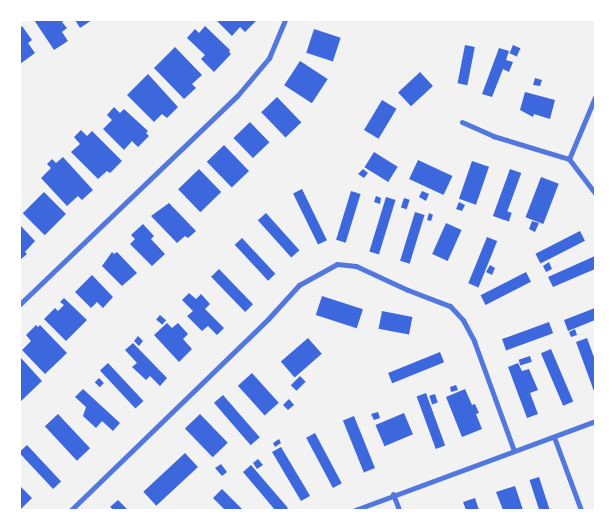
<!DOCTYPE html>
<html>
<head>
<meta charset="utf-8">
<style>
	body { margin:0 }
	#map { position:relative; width:615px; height:530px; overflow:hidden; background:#f2f2f2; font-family:"Asap Condensed",sans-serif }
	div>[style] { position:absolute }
	.building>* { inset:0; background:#3d67dc; transform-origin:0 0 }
	.minor>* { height:5px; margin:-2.5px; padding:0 2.5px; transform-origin:2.5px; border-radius:2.5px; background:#5277de }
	span { translate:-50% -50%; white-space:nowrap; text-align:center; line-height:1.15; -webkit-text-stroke:4px #fff; paint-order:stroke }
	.frame { position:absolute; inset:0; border:21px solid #fff; pointer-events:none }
</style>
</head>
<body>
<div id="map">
	<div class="building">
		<i style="clip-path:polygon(34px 20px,65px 20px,62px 22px,67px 28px,62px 32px,68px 41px,54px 50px)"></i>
		<i style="clip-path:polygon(75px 20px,92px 20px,80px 28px)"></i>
		<i style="clip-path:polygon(216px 20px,255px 20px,256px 21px,245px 32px,240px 27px,232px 36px)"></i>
		<i style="clip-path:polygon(22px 26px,32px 40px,28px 43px,35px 53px,20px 64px,20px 28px)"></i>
		<i style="clip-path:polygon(205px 26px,230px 50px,229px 52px,231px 54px,214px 72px,201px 59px,205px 55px,187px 38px,195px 29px,199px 33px)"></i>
		<i style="left:314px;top:29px;width:28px;height:25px;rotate:18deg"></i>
		<i style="left:465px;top:45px;width:10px;height:39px;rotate:11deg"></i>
		<i style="left:513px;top:45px;width:8px;height:9px;rotate:23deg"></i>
		<i style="clip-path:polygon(175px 47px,202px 75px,192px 84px,196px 88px,184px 99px,154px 68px)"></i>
		<i style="clip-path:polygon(499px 48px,509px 51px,506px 60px,513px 62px,509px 72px,503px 69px,492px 97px,482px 94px)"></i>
		<i style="left:300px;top:61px;width:33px;height:29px;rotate:33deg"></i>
		<i style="left:420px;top:72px;width:19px;height:30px;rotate:47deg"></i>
		<i style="clip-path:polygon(148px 74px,178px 107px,167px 118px,162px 114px,154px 122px,127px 95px)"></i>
		<i style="clip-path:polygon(535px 78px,542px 80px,540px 86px,533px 85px)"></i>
		<i style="clip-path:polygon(525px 92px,555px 100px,550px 119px,534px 114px,533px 117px,520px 110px)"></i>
		<i style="left:277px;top:97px;width:35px;height:22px;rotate:46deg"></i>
		<i style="left:382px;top:100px;width:17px;height:35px;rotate:31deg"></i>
		<i style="clip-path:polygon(114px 107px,120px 113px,124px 109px,148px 131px,146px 133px,149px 136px,138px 147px,132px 141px,124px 150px,103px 129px,112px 120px,107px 115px)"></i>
		<i style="left:250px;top:122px;width:28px;height:23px;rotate:46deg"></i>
		<i style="clip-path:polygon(81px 130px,87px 136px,92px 131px,122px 161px,110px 173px,107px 171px,98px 179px,71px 152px,80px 144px,74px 137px)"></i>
		<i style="left:224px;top:145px;width:36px;height:24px;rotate:46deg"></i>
		<i style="left:374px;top:152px;width:28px;height:18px;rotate:32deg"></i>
		<i style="clip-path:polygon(63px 157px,93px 190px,82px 200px,78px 196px,67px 206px,41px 178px,51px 168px,47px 164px,52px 159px,56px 163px)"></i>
		<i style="left:418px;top:160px;width:38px;height:21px;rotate:25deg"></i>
		<i style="left:472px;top:161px;width:18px;height:40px;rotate:19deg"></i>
		<i style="left:199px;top:169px;width:32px;height:29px;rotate:46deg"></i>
		<i style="clip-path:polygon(363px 169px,368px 173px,364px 178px,358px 174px)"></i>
		<i style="left:510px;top:169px;width:12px;height:50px;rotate:20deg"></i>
		<i style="left:541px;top:177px;width:19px;height:43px;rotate:21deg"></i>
		<i style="left:302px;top:189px;width:57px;height:10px;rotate:64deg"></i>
		<i style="left:351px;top:191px;width:10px;height:51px;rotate:17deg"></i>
		<i style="clip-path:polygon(422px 191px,429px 194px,426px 201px,419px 197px)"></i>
		<i style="left:44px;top:192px;width:31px;height:30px;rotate:45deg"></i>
		<i style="clip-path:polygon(376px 196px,381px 198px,380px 204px,374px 202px)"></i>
		<i style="left:386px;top:197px;width:10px;height:57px;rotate:17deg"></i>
		<i style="left:404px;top:198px;width:6px;height:10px;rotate:18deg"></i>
		<i style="clip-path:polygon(459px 202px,465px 205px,462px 211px,456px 209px)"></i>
		<i style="clip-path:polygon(169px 203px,196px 231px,188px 238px,185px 236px,177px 243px,151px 216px)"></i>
		<i style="left:506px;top:211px;width:6px;height:9px;rotate:18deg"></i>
		<i style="left:415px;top:212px;width:10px;height:51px;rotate:17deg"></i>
		<i style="left:266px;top:213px;width:50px;height:11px;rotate:48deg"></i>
		<i style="clip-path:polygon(429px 213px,433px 215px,431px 221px,427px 220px)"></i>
		<i style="clip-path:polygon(532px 221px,539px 223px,535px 232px,529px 229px)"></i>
		<i style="left:446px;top:223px;width:17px;height:34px;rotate:24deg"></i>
		<i style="clip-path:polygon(143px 224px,154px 236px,151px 239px,165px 254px,152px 266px,130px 244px,135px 239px,131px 235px)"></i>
		<i style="clip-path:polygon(20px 225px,35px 241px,25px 252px,27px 254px,20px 260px)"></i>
		<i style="left:580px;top:231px;width:11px;height:50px;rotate:63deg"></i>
		<i style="left:487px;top:237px;width:11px;height:50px;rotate:22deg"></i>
		<i style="left:242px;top:238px;width:49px;height:10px;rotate:47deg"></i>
		<i style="clip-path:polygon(112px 252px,114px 254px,117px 252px,137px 273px,122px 286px,102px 266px)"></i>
		<i style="clip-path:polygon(595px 256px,595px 269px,553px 287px,548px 277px)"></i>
		<i style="clip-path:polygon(549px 262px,552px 269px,546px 272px,543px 266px)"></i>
		<i style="clip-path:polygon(490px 265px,495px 268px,492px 275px,486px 272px)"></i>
		<i style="left:219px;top:269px;width:49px;height:11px;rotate:46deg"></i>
		<i style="left:526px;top:272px;width:11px;height:51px;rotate:63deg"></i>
		<i style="clip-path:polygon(92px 275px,113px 297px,103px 308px,97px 302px,91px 308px,75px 292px)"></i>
		<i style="clip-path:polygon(189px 293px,196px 299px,201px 294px,210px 304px,205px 309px,224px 328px,217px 335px,208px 326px,202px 331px,187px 316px,193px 311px,182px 300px)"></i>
		<i style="left:322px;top:296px;width:43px;height:20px;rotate:18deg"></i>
		<i style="clip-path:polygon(64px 298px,87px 320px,66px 341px,44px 319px,55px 308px,58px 311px,64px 305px,60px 302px)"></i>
		<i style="clip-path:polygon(595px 308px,595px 320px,568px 331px,564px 320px)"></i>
		<i style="left:382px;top:311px;width:31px;height:18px;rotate:11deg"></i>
		<i style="left:160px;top:315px;width:8px;height:6px;rotate:40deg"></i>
		<i style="left:549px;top:322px;width:12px;height:50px;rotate:70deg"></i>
		<i style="clip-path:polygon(167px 323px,172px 328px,178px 323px,188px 334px,183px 339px,192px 349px,179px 362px,154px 335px)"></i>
		<i style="clip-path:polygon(36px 325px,38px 327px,40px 325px,67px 353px,45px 374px,22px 350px,31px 341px,26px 335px)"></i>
		<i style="clip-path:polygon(575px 329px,577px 335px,571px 337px,569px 332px)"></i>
		<i style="clip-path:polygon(138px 336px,143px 341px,139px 346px,134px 341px)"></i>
		<i style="left:308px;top:338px;width:21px;height:36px;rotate:49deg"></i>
		<i style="clip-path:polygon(587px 338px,595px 360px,595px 394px,576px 342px)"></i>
		<i style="clip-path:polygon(133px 343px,167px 378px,160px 386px,150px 376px,146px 380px,132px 367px,137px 363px,125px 350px)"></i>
		<i style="left:551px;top:349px;width:57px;height:11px;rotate:67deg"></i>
		<i style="left:440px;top:352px;width:11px;height:56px;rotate:68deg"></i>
		<i style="left:530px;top:356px;width:6px;height:12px;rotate:72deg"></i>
		<i style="clip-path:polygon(20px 357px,42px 381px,20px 402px)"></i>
		<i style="left:108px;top:363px;width:52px;height:11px;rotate:47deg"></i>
		<i style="clip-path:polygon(518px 363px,522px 371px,529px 369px,538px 390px,530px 393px,538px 414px,527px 418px,508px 367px)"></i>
		<i style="left:252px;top:373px;width:40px;height:19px;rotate:48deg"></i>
		<i style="left:300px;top:376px;width:8px;height:13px;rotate:45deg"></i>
		<i style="left:99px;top:378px;width:7px;height:6px;rotate:45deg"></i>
		<i style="clip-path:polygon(456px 385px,458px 390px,451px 392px,450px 387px)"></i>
		<i style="clip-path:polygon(83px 389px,120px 423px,113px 431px,102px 421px,96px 428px,83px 416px,86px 407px,75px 397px)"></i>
		<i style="clip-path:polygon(465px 389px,472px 405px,475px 404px,479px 413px,476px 414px,482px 429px,462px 437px,446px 397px)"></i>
		<i style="left:426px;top:393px;width:56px;height:10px;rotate:70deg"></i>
		<i style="left:435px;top:394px;width:9px;height:6px;rotate:72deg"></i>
		<i style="left:223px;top:395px;width:56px;height:12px;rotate:49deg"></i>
		<i style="clip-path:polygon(289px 399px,294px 405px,288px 410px,283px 405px)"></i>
		<i style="clip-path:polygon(378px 412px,380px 418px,374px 420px,371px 414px)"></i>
		<i style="left:404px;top:413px;width:23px;height:31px;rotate:67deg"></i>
		<i style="left:58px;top:414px;width:47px;height:18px;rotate:47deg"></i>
		<i style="left:200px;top:414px;width:40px;height:21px;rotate:46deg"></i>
		<i style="left:354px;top:416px;width:56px;height:12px;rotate:68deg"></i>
		<i style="left:315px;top:433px;width:57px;height:10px;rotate:62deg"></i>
		<i style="clip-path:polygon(279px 439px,281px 443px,275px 447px,273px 443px)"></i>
		<i style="left:27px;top:445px;width:50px;height:11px;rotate:47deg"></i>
		<i style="clip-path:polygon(281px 447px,309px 494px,310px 496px,301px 501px,272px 452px)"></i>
		<i style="left:185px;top:453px;width:19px;height:57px;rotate:47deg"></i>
		<i style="clip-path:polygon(258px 459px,263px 465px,257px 469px,253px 463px)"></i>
		<i style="clip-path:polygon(221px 464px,227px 472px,222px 476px,215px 468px)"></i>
		<i style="clip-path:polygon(251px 465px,288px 508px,285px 510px,275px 510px,243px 472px)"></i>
		<i style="left:539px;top:477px;width:35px;height:10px;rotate:72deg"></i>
		<i style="clip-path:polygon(20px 486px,32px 498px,20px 510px)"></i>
		<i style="clip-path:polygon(515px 486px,523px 510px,503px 510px,496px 492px)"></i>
		<i style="clip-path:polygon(222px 489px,243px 510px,225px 510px,213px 498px)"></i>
		<i style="clip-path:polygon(475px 498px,479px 510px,466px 510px,463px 502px)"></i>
		<i style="clip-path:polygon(118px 500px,128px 510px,114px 510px,110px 507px)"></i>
	</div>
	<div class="minor">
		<i style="left:462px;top:122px;width:34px;rotate:24deg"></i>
		<i style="left:493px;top:136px;width:79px;rotate:16.8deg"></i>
		<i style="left:569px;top:159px;width:43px;rotate:52.6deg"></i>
		<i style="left:569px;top:159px;width:67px;rotate:-67.2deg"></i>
		<i style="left:20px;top:304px;width:301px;rotate:-43.8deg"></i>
		<i style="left:237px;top:96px;width:50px;rotate:-49.9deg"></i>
		<i style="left:269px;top:58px;width:41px;rotate:-67.2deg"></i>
		<i style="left:554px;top:437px;width:78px;rotate:69.7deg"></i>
		<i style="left:393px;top:494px;width:17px;rotate:69deg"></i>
		<i style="left:71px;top:510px;width:274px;rotate:-44.1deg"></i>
		<i style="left:268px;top:319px;width:46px;rotate:-47.6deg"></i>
		<i style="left:299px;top:285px;width:43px;rotate:-28.9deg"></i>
		<i style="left:337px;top:264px;width:19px;rotate:6deg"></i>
		<i style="left:356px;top:266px;width:57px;rotate:24.8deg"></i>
		<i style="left:408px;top:290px;width:45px;rotate:20.9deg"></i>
		<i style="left:450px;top:306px;width:19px;rotate:47deg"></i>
		<i style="left:463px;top:320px;width:24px;rotate:62deg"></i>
		<i style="left:474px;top:341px;width:117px;rotate:70deg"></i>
		<i style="left:355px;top:510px;width:256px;rotate:-20.3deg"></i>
	</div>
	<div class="frame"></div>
</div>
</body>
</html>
